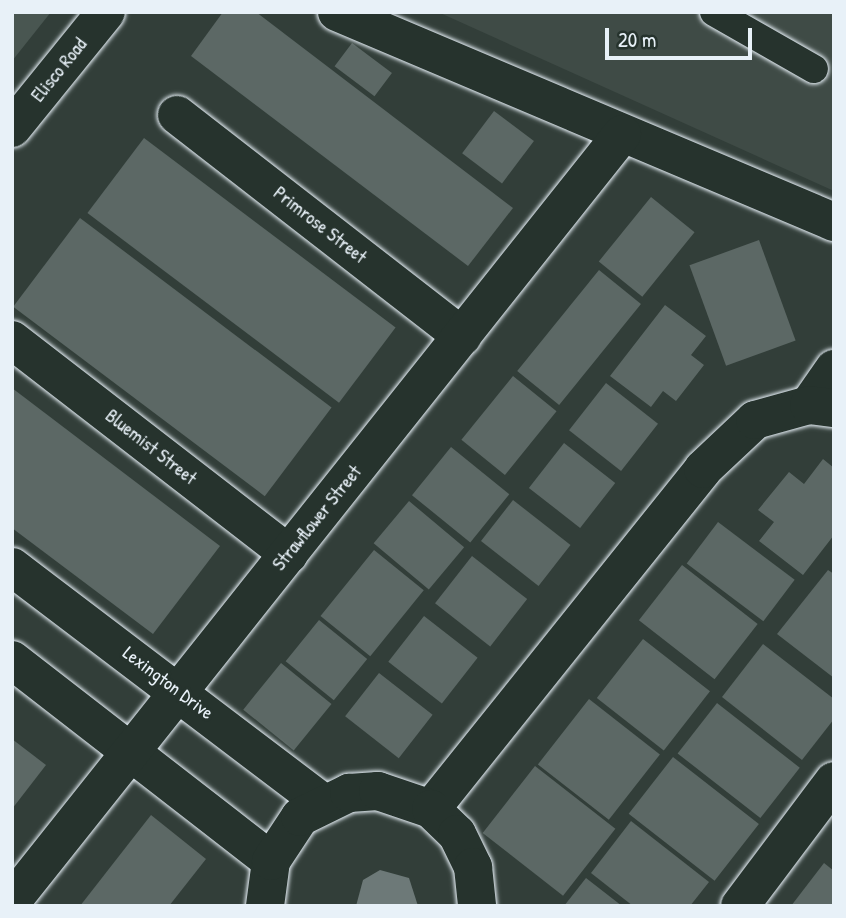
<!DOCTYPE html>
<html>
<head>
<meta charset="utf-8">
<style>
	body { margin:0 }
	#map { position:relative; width:846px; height:918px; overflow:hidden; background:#323e39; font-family:"Patrick Hand",sans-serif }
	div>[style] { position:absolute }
	.built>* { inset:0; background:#3f4b46 }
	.green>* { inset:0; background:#495651 }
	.water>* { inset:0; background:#6d7978 }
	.building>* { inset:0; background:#5c6865; transform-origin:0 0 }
	.roads { filter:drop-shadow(0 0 2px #e8f1f8) drop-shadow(0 0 2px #e8f1f8) }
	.service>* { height:28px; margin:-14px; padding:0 14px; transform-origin:14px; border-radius:14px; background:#26332d }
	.minor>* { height:38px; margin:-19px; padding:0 19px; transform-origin:19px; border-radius:19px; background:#26332d }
	.secondary>* { height:38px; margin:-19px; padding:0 19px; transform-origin:19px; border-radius:19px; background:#26332d }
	span { translate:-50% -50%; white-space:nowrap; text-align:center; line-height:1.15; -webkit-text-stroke:6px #26332d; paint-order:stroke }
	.street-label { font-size:19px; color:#e8f1f8 }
	.frame { position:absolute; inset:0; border:14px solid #e8f1f8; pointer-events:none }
	.scale { position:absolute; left:605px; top:28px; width:147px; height:32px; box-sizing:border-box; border:4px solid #e8f1f8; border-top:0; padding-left:9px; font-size:21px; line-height:24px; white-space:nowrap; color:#e8f1f8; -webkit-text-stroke:5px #26332d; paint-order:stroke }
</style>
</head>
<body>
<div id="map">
	<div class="built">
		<i style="clip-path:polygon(438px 12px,834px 12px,834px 191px)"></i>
	</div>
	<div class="green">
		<i style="clip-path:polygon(12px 12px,51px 12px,12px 61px)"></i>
	</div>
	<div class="water">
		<i style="clip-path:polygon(380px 870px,409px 878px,418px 906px,356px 906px,363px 880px)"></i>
	</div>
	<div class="building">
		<i style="clip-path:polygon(223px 12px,256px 12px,513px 208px,468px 266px,191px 56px)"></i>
		<i style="left:352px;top:43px;width:50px;height:29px;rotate:37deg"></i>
		<i style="left:494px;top:111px;width:50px;height:53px;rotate:37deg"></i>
		<i style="left:144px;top:138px;width:315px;height:94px;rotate:37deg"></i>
		<i style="left:651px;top:197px;width:56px;height:83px;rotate:39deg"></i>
		<i style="left:80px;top:218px;width:315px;height:111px;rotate:37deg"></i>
		<i style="left:759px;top:240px;width:107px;height:74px;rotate:70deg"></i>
		<i style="left:599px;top:270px;width:54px;height:130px;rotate:39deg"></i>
		<i style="clip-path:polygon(665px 305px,706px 336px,691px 355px,704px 365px,676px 401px,663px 391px,651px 407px,610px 376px)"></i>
		<i style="left:513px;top:376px;width:56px;height:82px;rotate:39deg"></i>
		<i style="left:606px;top:383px;width:66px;height:60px;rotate:38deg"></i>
		<i style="clip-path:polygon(12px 388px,220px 546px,153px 634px,12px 528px)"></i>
		<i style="left:564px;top:443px;width:65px;height:57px;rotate:38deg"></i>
		<i style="left:451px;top:447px;width:75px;height:62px;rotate:39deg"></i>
		<i style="clip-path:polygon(823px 459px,834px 468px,834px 535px,803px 575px,759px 541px,774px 522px,758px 510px,789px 472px,804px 484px)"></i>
		<i style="left:513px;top:500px;width:73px;height:52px;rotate:38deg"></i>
		<i style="left:409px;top:501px;width:72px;height:55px;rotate:40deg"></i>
		<i style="left:718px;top:522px;width:96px;height:52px;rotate:37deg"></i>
		<i style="left:374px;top:550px;width:64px;height:85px;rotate:39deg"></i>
		<i style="left:472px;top:556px;width:70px;height:60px;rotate:38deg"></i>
		<i style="left:682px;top:565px;width:96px;height:70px;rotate:38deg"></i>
		<i style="clip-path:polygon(828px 570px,834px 574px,834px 678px,777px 634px)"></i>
		<i style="left:424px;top:616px;width:68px;height:58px;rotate:38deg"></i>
		<i style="left:319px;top:620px;width:62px;height:53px;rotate:39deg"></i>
		<i style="left:643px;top:639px;width:85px;height:75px;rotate:38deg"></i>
		<i style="clip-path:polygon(763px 644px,834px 699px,834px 719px,802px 760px,722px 697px)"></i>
		<i style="left:281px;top:663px;width:65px;height:60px;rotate:39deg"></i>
		<i style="left:379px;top:673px;width:68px;height:55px;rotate:38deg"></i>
		<i style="left:589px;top:699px;width:90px;height:83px;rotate:38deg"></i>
		<i style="left:717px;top:703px;width:105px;height:64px;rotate:38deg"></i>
		<i style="clip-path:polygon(12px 739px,46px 765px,12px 809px)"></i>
		<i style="left:673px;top:757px;width:109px;height:72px;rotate:38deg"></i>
		<i style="left:535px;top:766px;width:102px;height:85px;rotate:38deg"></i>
		<i style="clip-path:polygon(151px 815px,206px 859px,169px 906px,80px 906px)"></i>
		<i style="clip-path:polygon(631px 821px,709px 882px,690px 906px,633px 906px,591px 873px)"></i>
		<i style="clip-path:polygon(824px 863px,834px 871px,834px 906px,791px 906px)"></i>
		<i style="clip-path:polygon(586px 878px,622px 906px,564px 906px)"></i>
	</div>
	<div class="roads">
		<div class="service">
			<i style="left:714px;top:12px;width:115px;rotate:29.7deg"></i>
		</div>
		<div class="minor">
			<i style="left:337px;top:12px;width:540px;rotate:22.91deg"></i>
			<i style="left:177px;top:115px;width:361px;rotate:37.8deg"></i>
			<i style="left:12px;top:340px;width:350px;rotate:37.7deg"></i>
			<i style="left:809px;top:405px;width:44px;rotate:-55.2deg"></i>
			<i style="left:12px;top:567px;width:389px;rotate:37.2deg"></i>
			<i style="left:12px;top:660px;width:328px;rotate:37.8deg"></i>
			<i style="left:431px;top:809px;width:435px;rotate:-51.3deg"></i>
			<i style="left:703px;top:469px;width:71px;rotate:-43.3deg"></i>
			<i style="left:755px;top:420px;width:56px;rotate:-15.5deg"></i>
			<i style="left:809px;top:405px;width:25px;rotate:7deg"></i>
			<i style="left:12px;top:901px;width:980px;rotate:-51.5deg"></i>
			<i style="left:265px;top:906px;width:45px;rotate:-82.4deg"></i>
			<i style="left:271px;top:861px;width:53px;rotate:-56.6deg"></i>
			<i style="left:300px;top:817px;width:55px;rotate:-26.1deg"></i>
			<i style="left:349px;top:793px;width:29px;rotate:-4deg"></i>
			<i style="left:378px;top:791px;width:56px;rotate:18.8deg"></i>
			<i style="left:431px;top:809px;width:36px;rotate:44deg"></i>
			<i style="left:457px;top:834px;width:37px;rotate:64deg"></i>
			<i style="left:473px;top:867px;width:39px;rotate:84deg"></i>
			<i style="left:740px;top:906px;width:156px;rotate:-53.1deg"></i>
		</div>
		<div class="secondary">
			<i style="left:12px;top:128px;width:149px;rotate:-51deg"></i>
		</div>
	</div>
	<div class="street-label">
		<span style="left:59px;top:70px;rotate:-51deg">Elisco Road</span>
		<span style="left:320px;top:225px;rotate:38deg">Primrose Street</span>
		<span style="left:151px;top:447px;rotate:38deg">Bluemist Street</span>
		<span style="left:317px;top:518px;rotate:-51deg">Strawflower Street</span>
		<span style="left:168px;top:683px;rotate:37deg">Lexington Drive</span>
	</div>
	<div class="frame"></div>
	<div class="scale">20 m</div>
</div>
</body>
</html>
